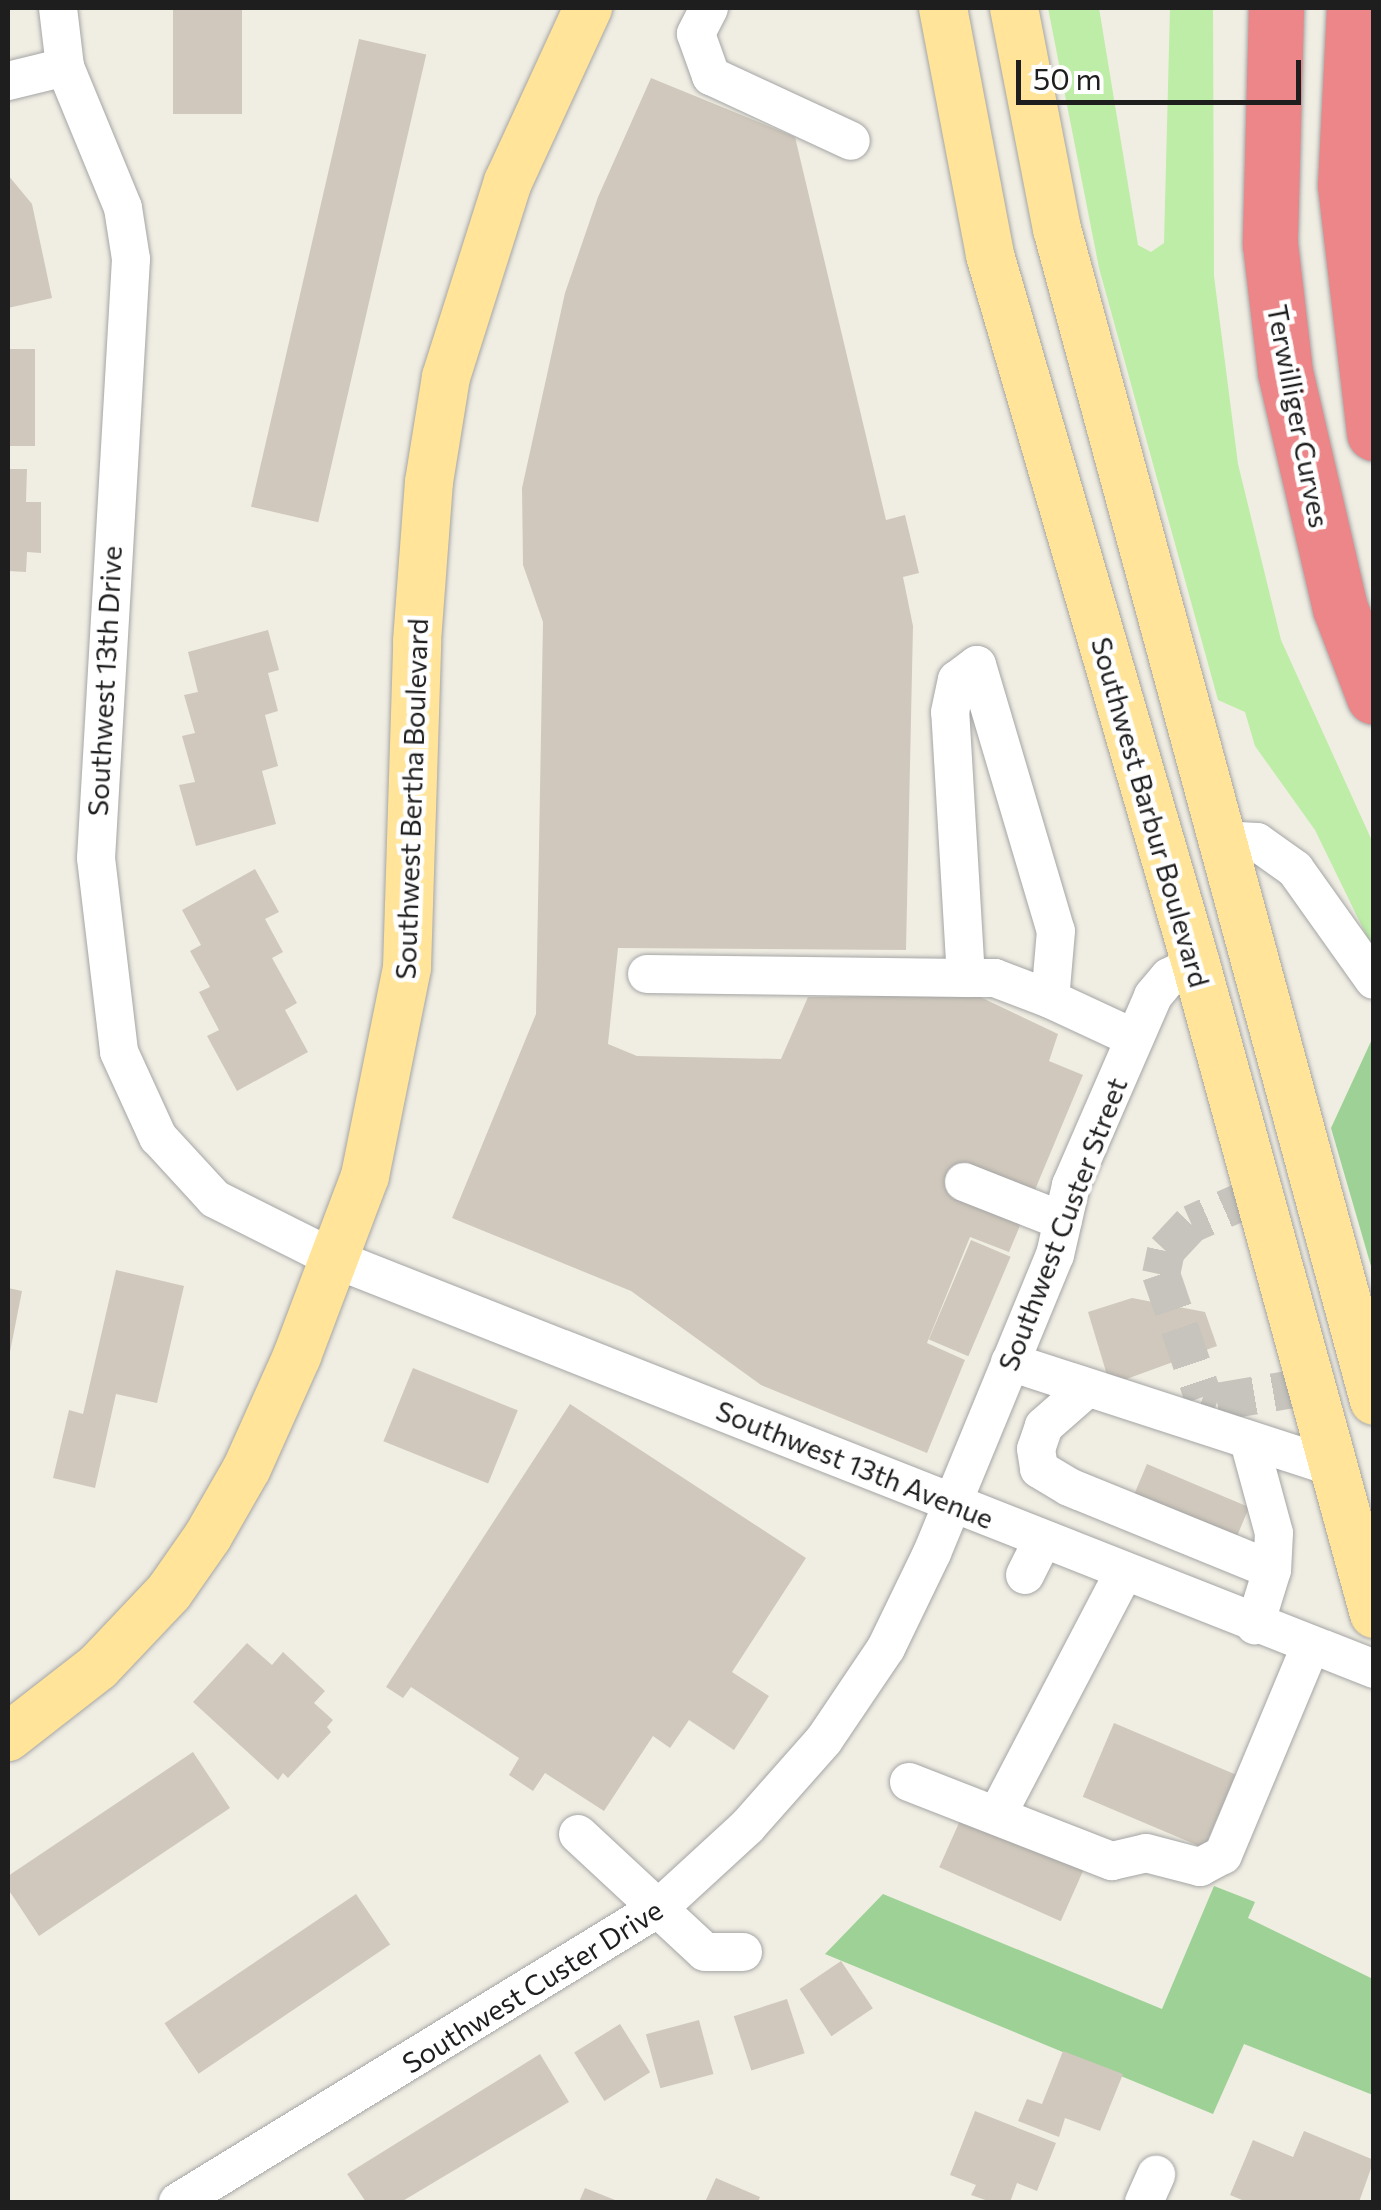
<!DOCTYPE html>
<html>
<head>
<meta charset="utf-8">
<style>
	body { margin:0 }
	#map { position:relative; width:1381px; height:2210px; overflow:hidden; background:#f0eee3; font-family:Commissioner,sans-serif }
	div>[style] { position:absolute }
	.grass>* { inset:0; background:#bdeda6 }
	.forest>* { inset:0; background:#9dd195 }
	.building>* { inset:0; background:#d0c8bc; transform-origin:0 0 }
	.minor-tunnel>* { height:38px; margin-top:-19px; transform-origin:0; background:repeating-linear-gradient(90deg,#c6c4bc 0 38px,transparent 0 57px) }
	.roads { filter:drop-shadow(0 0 2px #a5a5a5) drop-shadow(0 0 2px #a5a5a5) }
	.minor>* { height:38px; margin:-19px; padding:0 19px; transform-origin:19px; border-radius:19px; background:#fff }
	.major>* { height:48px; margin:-24px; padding:0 24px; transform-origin:24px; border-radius:24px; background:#ffe499 }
	.highway>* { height:55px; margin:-27.5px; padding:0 27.5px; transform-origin:27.5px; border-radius:27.5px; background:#ec8688 }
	span { translate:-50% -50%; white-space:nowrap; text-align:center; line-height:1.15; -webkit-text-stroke:9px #fff; paint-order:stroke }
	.street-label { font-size:28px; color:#1e1e1e }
	.frame { position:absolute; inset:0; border:10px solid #1e1e1e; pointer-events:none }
	.scale { position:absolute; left:1016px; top:60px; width:285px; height:45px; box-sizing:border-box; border:5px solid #1e1e1e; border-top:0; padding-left:12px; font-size:30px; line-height:35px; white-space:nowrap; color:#1e1e1e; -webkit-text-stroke:8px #fff; paint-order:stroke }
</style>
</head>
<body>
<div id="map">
	<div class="grass">
		<i style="clip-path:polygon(1048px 8px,1099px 8px,1138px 245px,1151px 252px,1164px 243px,1170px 8px,1213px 8px,1214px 276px,1238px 464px,1281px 640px,1373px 843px,1373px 949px,1315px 830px,1255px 746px,1245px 712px,1218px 700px,1099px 268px)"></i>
	</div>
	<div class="forest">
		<i style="clip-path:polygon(1373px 1037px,1374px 1037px,1373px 1273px,1331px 1128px)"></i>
		<i style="clip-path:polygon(1214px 1886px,1255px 1902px,1248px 1918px,1373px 1979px,1373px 2095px,1244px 2044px,1213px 2114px,825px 1954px,883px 1894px,1162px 2009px)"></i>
	</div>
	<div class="building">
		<i style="left:173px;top:8px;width:69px;height:106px"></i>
		<i style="left:359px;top:39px;width:69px;height:480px;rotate:13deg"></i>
		<i style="clip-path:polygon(651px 78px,795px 137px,886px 520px,905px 515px,919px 573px,903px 577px,913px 626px,906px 950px,618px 948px,608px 1044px,637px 1056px,781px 1059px,808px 997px,976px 995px,1058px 1034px,1049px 1061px,1083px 1075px,1009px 1252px,970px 1237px,927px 1343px,965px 1360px,927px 1453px,761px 1385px,631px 1291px,452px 1218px,536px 1014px,543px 622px,523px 565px,522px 488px,565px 293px,598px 197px)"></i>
		<i style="clip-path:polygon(8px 175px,32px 204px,52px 298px,8px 308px)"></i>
		<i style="left:35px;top:349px;width:97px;height:27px;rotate:90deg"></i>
		<i style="clip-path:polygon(8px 469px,27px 469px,26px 502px,41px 502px,41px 553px,27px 552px,26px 572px,8px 571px)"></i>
		<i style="clip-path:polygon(268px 630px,279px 670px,268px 673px,278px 711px,265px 715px,278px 766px,262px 771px,276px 824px,196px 846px,179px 785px,195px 782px,182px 736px,195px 733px,184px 695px,198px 692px,188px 652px)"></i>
		<i style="clip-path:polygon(255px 869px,279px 912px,265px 919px,283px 952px,272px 958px,297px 1003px,285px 1010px,308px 1052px,237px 1091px,207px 1036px,219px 1030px,199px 992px,210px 987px,190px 951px,201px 945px,182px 910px)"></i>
		<i style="left:971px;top:1240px;width:43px;height:108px;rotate:23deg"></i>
		<i style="clip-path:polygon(116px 1270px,184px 1286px,157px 1403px,116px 1394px,95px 1488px,53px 1478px,69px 1410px,83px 1414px)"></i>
		<i style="clip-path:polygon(8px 1288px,22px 1291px,9px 1357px,8px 1356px)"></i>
		<i style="clip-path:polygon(1132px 1298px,1205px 1312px,1217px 1346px,1110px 1385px,1088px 1312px)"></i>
		<i style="left:413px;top:1368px;width:113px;height:79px;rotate:22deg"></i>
		<i style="clip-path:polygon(570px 1404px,806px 1558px,732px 1672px,769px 1696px,734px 1750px,689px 1720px,670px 1748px,653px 1736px,604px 1811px,545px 1773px,533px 1791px,509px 1775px,519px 1758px,411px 1687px,403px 1698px,386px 1687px)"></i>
		<i style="left:1147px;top:1464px;width:111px;height:45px;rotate:23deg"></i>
		<i style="clip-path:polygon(247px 1643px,272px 1665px,283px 1652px,325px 1691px,314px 1703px,333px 1720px,327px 1727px,331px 1732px,288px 1778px,283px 1773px,278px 1780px,193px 1702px)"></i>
		<i style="left:1114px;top:1723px;width:132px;height:80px;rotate:23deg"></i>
		<i style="clip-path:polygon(193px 1752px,230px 1808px,39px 1936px,8px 1889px,8px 1876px)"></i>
		<i style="left:962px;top:1816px;width:133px;height:56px;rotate:24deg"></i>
		<i style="left:356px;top:1894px;width:61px;height:231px;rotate:56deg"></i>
		<i style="left:841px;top:1961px;width:57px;height:50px;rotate:56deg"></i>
		<i style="left:787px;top:1999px;width:57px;height:56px;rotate:72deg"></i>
		<i style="left:699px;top:2020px;width:56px;height:55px;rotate:75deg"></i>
		<i style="left:620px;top:2024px;width:57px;height:54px;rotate:58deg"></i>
		<i style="clip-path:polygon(1063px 2051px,1123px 2074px,1100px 2131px,1065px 2118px,1059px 2137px,1018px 2121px,1027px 2099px,1042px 2104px)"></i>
		<i style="clip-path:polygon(540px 2054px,569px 2102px,401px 2202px,366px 2202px,347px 2174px)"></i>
		<i style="clip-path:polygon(975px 2111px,1056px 2143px,1037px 2191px,1017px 2183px,1010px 2202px,991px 2202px,971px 2195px,976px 2185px,950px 2175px)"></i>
		<i style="clip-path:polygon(1304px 2131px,1374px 2160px,1359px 2202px,1247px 2202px,1230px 2195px,1253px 2140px,1293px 2157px)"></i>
		<i style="clip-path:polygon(716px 2178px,760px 2197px,758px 2202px,705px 2202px)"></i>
		<i style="clip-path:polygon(585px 2188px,620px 2202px,579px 2202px)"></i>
	</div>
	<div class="minor-tunnel">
		<i style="left:1259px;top:1194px;width:74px;rotate:156.2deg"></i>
		<i style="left:1191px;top:1224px;width:37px;rotate:133deg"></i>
		<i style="left:1166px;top:1251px;width:24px;rotate:102deg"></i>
		<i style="left:1161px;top:1274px;width:130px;rotate:71.1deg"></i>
		<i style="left:1203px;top:1397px;width:15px;rotate:20deg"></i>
		<i style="left:1217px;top:1402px;width:95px;rotate:-9.7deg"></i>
	</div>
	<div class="roads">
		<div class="minor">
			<i style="left:58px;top:8px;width:59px;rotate:83.2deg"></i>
			<i style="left:65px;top:67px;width:152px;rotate:67.6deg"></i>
			<i style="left:123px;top:208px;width:52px;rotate:81.1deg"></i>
			<i style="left:131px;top:259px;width:600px;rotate:93.34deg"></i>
			<i style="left:96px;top:858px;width:195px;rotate:83.2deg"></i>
			<i style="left:119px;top:1052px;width:94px;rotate:65.4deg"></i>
			<i style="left:158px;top:1137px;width:84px;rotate:47.4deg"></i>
			<i style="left:215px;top:1199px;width:136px;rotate:26.6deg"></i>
			<i style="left:337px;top:1260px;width:1115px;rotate:21.52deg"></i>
			<i style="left:709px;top:8px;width:29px;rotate:117deg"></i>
			<i style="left:696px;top:34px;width:45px;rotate:70.3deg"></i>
			<i style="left:711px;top:76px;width:154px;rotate:24.9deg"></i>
			<i style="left:8px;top:81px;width:59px;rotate:-13.8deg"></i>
			<i style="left:977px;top:665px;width:277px;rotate:73.5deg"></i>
			<i style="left:1056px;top:931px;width:68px;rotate:95deg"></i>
			<i style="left:1050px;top:999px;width:59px;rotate:-159.1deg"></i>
			<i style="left:995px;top:978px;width:29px;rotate:180deg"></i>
			<i style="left:966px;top:978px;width:266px;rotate:-93.4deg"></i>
			<i style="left:950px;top:712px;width:33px;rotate:-78deg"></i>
			<i style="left:957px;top:680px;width:25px;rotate:-37deg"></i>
			<i style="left:1219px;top:840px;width:38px;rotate:3deg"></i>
			<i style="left:1257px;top:842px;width:47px;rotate:35.4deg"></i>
			<i style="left:1295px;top:869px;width:136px;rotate:54.6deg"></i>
			<i style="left:647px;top:974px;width:319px;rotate:0.7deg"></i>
			<i style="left:1050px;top:999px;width:93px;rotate:24.9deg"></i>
			<i style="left:964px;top:1182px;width:106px;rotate:21.5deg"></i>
			<i style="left:1010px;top:1362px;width:337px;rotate:18deg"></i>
			<i style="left:1085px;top:1390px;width:55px;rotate:138.7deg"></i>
			<i style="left:1044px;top:1426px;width:24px;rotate:109deg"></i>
			<i style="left:1036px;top:1449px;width:20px;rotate:81deg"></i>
			<i style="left:1039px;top:1469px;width:35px;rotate:31deg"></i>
			<i style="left:1069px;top:1487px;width:219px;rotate:22.2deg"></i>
			<i style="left:1249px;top:1441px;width:95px;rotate:74.8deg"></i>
			<i style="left:1274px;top:1533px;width:37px;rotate:93deg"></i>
			<i style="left:1272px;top:1570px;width:58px;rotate:107.2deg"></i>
			<i style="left:1025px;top:1575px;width:40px;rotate:-63.4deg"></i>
			<i style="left:909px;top:1782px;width:218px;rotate:21.3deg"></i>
			<i style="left:1112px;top:1861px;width:35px;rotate:-13deg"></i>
			<i style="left:1146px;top:1853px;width:56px;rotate:14.5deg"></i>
			<i style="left:1200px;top:1867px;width:26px;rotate:-28deg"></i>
			<i style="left:1223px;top:1855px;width:225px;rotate:-67.3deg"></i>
			<i style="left:997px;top:1815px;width:274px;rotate:-62.4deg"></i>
			<i style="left:578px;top:1834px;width:173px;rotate:42.9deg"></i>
			<i style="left:705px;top:1952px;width:38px"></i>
			<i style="left:178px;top:2202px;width:565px;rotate:-31.47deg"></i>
			<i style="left:660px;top:1907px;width:118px;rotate:-42.6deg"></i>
			<i style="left:747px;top:1827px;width:116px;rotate:-48.5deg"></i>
			<i style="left:824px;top:1740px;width:111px;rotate:-56deg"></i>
			<i style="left:886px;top:1648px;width:106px;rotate:-64.2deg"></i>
			<i style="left:932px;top:1553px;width:322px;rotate:-67.6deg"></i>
			<i style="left:1055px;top:1255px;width:72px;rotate:-77.1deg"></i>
			<i style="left:1071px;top:1185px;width:206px;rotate:-66.5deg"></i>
			<i style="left:1153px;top:996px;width:25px;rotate:-50deg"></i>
			<i style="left:1169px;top:977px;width:30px;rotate:-26deg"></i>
			<i style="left:1144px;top:2202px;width:30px;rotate:-66deg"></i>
		</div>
		<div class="major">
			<i style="left:943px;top:8px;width:251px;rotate:79.2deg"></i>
			<i style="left:990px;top:255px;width:738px;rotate:73.8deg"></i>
			<i style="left:1196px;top:964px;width:674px;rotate:74.69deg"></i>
			<i style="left:1014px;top:8px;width:225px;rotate:79deg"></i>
			<i style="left:1057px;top:229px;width:1214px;rotate:74.86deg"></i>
			<i style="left:8px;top:1737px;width:114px;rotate:-37.9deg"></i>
			<i style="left:98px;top:1667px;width:103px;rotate:-46.6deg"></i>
			<i style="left:169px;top:1592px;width:68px;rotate:-55.1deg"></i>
			<i style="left:208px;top:1536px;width:78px;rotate:-60.2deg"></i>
			<i style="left:247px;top:1468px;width:123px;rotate:-65.9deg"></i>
			<i style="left:297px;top:1356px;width:192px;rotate:-69.3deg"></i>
			<i style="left:365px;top:1176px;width:212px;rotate:-78.6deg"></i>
			<i style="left:407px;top:968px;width:327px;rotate:-88.2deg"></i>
			<i style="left:417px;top:641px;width:159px;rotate:-85.7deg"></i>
			<i style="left:429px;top:482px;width:106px;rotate:-80.8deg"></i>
			<i style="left:446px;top:377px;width:205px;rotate:-72.4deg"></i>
			<i style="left:508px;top:182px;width:192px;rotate:-65.3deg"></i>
		</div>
		<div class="highway">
			<i style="left:1276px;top:8px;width:236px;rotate:91.5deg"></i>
			<i style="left:1270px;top:244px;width:129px;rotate:83.3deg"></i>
			<i style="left:1285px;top:372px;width:242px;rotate:76.9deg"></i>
			<i style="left:1340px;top:608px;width:95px;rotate:69.1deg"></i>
			<i style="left:1354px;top:8px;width:177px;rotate:92.9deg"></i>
			<i style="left:1345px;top:185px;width:250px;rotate:83.3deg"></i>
		</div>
	</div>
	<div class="street-label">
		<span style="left:1299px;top:416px;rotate:79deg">Terwilliger Curves</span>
		<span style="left:104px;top:681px;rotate:-87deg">Southwest 13th Drive</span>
		<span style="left:411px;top:799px;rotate:-88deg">Southwest Bertha Boulevard</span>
		<span style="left:1151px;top:812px;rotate:74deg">Southwest Barbur Boulevard</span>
		<span style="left:1062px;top:1224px;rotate:-69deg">Southwest Custer Street</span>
		<span style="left:855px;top:1464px;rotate:22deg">Southwest 13th Avenue</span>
		<span style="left:532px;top:1986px;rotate:-32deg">Southwest Custer Drive</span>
	</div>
	<div class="frame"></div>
	<div class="scale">50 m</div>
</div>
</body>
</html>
